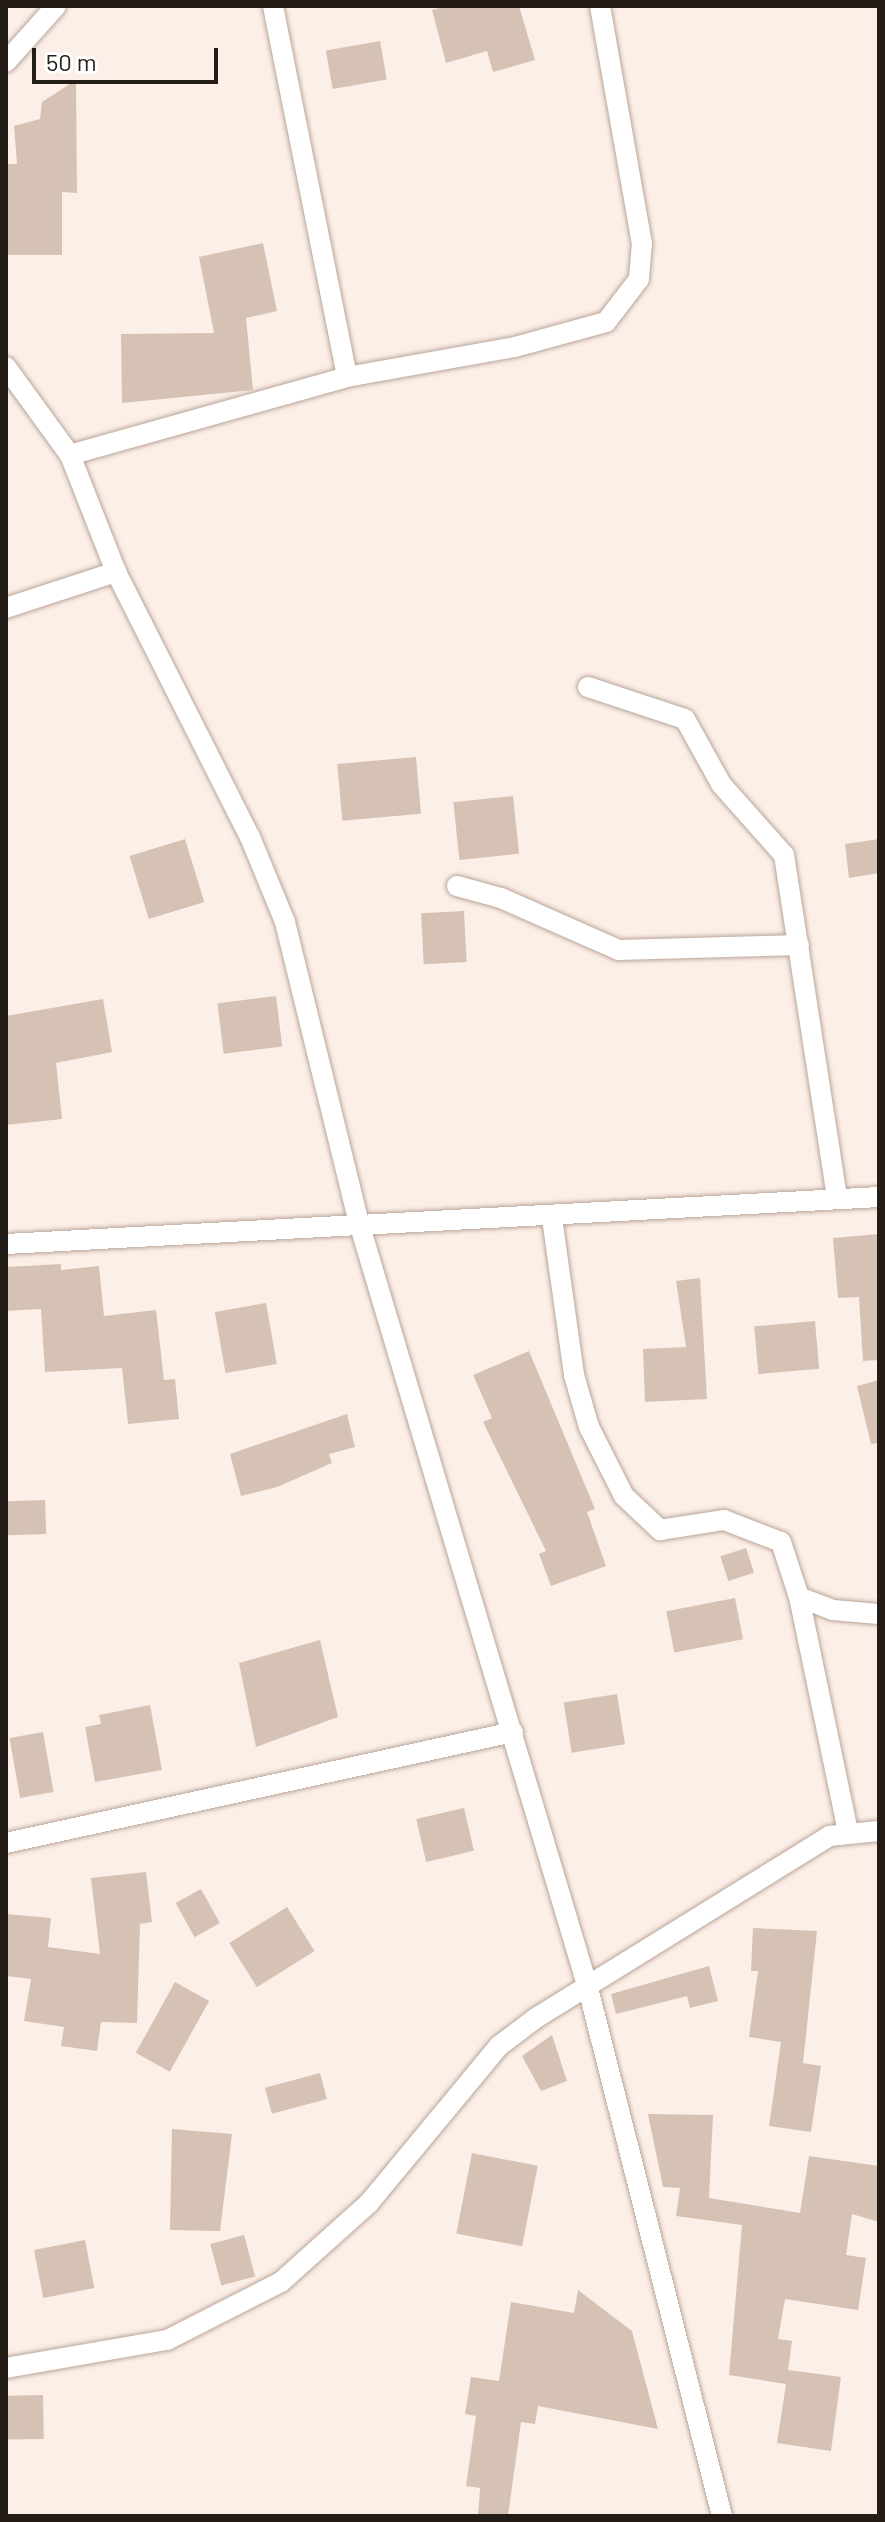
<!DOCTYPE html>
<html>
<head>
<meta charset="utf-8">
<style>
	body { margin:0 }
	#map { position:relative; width:885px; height:2522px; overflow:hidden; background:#fcefe7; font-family:Barlow,sans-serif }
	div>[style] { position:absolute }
	.building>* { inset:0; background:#d6c2b4; transform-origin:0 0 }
	.roads { filter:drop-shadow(0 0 2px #b9a598) drop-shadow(0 0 2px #b9a598) }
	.minor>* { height:20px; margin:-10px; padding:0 10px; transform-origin:10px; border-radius:10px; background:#fff }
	span { translate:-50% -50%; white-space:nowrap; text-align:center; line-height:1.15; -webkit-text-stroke:6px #fff; paint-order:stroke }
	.frame { position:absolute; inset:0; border:8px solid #231c17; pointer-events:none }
	.scale { position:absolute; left:32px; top:48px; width:186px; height:36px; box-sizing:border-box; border:4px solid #231c17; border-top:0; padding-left:10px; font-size:24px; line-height:28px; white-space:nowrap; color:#231c17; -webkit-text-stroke:6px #fff; paint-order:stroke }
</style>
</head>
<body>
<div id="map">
	<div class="building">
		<i style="clip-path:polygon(448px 6px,519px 6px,535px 60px,493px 72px,487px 51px,446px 63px,432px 10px)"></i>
		<i style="left:380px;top:41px;width:39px;height:55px;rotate:80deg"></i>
		<i style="clip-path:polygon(76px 80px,77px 193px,62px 192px,62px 255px,6px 255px,6px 164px,17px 164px,14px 126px,40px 119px,42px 102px)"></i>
		<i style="clip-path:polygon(263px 243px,277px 311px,246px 318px,253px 390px,122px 403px,121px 334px,214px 333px,199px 257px)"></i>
		<i style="left:416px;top:757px;width:57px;height:79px;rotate:85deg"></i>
		<i style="left:513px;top:796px;width:58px;height:60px;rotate:84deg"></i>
		<i style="left:185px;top:839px;width:66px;height:58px;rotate:73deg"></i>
		<i style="clip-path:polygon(879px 839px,879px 873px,849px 878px,845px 844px)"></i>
		<i style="left:464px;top:911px;width:51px;height:43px;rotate:87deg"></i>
		<i style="left:276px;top:996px;width:51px;height:59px;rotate:83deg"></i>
		<i style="clip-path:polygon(103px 999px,112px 1052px,56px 1063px,62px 1119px,6px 1125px,6px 1016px)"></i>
		<i style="clip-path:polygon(879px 1234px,879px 1360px,863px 1361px,859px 1297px,838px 1298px,833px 1238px)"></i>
		<i style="clip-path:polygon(61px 1264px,61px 1270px,99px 1266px,104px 1316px,156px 1310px,164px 1380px,175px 1379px,179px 1419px,128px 1424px,122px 1368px,45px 1372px,41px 1309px,6px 1311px,6px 1267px)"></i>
		<i style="clip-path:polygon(700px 1278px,707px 1399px,645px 1402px,643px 1349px,686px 1347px,676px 1281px)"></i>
		<i style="left:266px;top:1303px;width:62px;height:52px;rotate:80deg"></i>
		<i style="left:815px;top:1321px;width:48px;height:61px;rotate:85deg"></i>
		<i style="clip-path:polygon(529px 1351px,595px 1509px,587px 1512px,606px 1566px,551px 1586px,539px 1554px,546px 1551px,483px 1422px,492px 1418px,473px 1375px)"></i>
		<i style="clip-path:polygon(879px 1380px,879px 1443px,871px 1444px,857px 1386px)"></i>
		<i style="clip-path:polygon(347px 1414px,355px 1447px,329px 1454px,332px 1463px,277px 1487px,241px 1496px,230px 1454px)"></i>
		<i style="left:45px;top:1500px;width:34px;height:39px;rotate:88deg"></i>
		<i style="left:746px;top:1548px;width:26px;height:27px;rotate:72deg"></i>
		<i style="left:735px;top:1598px;width:42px;height:70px;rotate:79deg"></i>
		<i style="clip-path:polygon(320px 1640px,338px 1717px,256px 1747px,239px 1663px)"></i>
		<i style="left:617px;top:1694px;width:51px;height:54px;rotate:81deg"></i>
		<i style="clip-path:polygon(150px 1705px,162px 1770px,95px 1782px,85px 1727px,101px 1724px,99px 1715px)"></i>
		<i style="left:43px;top:1732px;width:61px;height:34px;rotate:80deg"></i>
		<i style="left:464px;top:1808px;width:44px;height:49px;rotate:77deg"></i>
		<i style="clip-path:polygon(146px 1872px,152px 1922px,140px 1924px,137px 2023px,101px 2022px,97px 2051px,61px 2046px,64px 2027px,24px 2021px,31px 1979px,6px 1976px,6px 1914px,51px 1918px,48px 1947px,100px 1954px,91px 1878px)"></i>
		<i style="left:201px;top:1889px;width:39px;height:29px;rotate:61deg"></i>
		<i style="left:287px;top:1907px;width:52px;height:68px;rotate:58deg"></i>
		<i style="clip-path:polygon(753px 1928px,817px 1931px,803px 2063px,821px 2066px,811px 2132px,769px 2126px,781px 2042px,749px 2037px,758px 1971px,751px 1971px)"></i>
		<i style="clip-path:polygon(709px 1966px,718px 2001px,690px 2008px,687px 1996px,616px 2014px,611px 1994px)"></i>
		<i style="left:175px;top:1982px;width:39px;height:81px;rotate:29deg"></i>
		<i style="clip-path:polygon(552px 2035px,567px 2081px,541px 2091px,522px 2056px)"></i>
		<i style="left:320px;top:2073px;width:27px;height:57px;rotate:75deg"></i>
		<i style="clip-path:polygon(648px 2114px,713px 2115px,709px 2198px,800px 2213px,809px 2156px,879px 2166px,879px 2222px,852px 2214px,846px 2255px,866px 2258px,858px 2310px,785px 2299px,778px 2339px,792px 2341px,788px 2370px,841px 2377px,831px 2451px,777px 2443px,786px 2384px,729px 2375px,742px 2225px,676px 2216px,680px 2188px,663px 2187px)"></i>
		<i style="clip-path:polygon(172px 2129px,232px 2134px,220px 2231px,170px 2230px)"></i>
		<i style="left:472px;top:2153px;width:67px;height:82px;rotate:11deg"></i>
		<i style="left:244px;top:2235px;width:43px;height:35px;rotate:75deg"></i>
		<i style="left:85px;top:2240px;width:49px;height:52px;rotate:79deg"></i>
		<i style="clip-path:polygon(578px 2290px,632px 2331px,658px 2429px,538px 2406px,535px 2424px,521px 2422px,508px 2516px,478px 2516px,480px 2488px,466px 2486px,476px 2416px,465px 2414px,471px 2377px,499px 2381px,511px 2302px,574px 2313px)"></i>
		<i style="left:43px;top:2395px;width:44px;height:36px;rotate:89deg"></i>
	</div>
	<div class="roads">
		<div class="minor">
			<i style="left:273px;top:6px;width:378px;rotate:78.7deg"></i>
			<i style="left:600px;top:6px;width:241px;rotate:80deg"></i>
			<i style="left:642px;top:243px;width:36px;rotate:95deg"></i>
			<i style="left:639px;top:279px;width:54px;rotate:127.5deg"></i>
			<i style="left:606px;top:322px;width:94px;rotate:164.6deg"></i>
			<i style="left:515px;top:347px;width:171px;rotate:169.9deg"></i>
			<i style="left:347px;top:377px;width:288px;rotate:164.3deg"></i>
			<i style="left:70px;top:455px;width:126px;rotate:68.5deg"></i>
			<i style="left:116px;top:572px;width:297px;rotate:63.2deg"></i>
			<i style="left:250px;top:837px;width:92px;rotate:67.6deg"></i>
			<i style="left:285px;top:922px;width:310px;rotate:76.2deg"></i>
			<i style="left:359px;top:1223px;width:799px;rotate:73.34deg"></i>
			<i style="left:588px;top:1988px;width:545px;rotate:75.76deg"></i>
			<i style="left:6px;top:62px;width:75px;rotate:-48.2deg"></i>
			<i style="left:6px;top:367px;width:109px;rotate:54deg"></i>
			<i style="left:6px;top:608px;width:116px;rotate:-18.1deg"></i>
			<i style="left:588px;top:687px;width:102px;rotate:18.3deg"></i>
			<i style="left:685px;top:719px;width:74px;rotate:61deg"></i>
			<i style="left:721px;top:784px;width:95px;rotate:48.4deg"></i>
			<i style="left:784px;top:855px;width:346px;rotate:81.2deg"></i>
			<i style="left:457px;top:886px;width:46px;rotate:15.3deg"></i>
			<i style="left:501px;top:898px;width:129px;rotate:23.8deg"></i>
			<i style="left:619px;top:950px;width:180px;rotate:-1.6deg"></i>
			<i style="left:552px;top:1218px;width:159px;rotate:82deg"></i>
			<i style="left:574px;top:1375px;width:54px;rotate:73.9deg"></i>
			<i style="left:589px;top:1427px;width:77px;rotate:63.1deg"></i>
			<i style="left:624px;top:1496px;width:50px;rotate:43.4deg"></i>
			<i style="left:660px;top:1530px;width:65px;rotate:-8.9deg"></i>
			<i style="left:724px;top:1520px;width:61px;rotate:21.1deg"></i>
			<i style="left:781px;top:1542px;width:58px;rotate:71.9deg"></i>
			<i style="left:799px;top:1597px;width:36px;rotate:21deg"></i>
			<i style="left:833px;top:1610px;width:46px;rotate:5deg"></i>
			<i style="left:6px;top:1244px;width:874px;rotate:-3.08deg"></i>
			<i style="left:799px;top:1597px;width:239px;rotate:78.2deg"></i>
			<i style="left:6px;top:1843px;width:519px;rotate:-12.35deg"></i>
			<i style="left:6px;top:2368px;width:163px;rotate:-9.9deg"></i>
			<i style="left:167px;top:2340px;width:128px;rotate:-27deg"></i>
			<i style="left:281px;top:2282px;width:118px;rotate:-41.9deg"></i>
			<i style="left:369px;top:2203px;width:204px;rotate:-50.4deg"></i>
			<i style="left:499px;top:2046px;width:46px;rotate:-37.1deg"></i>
			<i style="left:536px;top:2018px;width:345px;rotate:-31.8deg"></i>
			<i style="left:829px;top:1836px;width:50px;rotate:-5.7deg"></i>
		</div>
	</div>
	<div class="frame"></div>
	<div class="scale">50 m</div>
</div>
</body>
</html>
